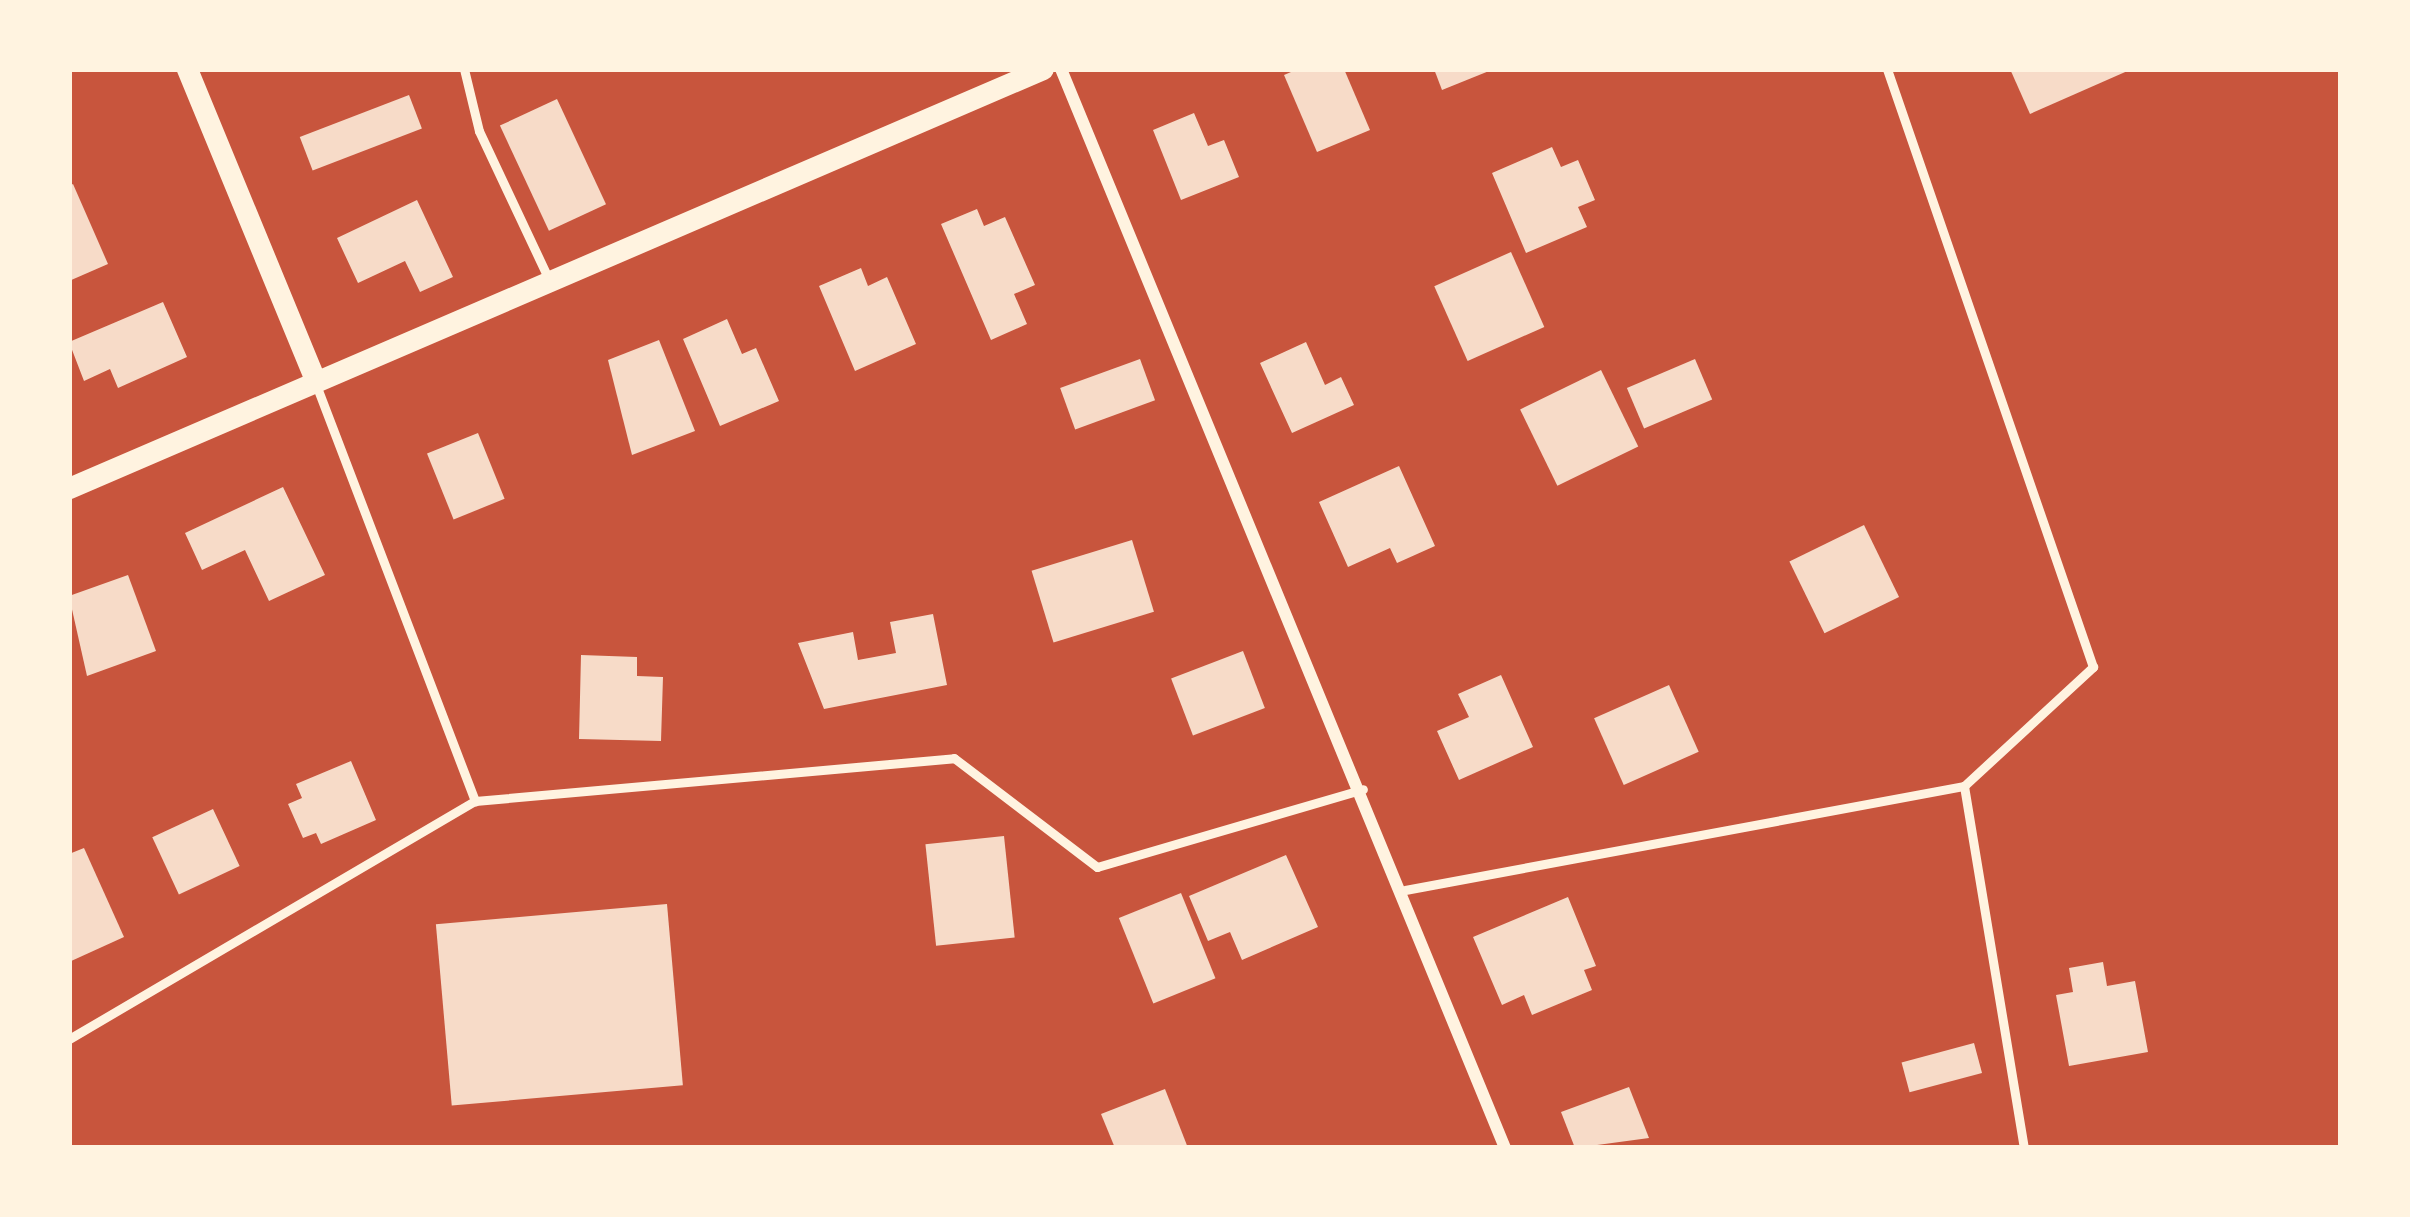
<!DOCTYPE html>
<html>
<head>
<meta charset="utf-8">
<style>
	body { margin:0 }
	#map { position:relative; width:2410px; height:1217px; overflow:hidden; background:#c8553d; font-family:Roboto,sans-serif }
	div>[style] { position:absolute }
	.building>* { inset:0; background:#f7dbc8; transform-origin:0 0 }
	.service>* { height:9px; margin:-4.5px; padding:0 4.5px; transform-origin:4.5px; border-radius:4.5px; background:#fff3e0 }
	.minor>* { height:12px; margin:-6px; padding:0 6px; transform-origin:6px; border-radius:6px; background:#fff3e0 }
	.tertiary>* { height:21px; margin:-10.5px; padding:0 10.5px; transform-origin:10.5px; border-radius:10.5px; background:#fff3e0 }
	span { translate:-50% -50%; white-space:nowrap; text-align:center; line-height:1.15; -webkit-text-stroke:10px #fff3e0; paint-order:stroke }
	.frame { position:absolute; inset:0; border:72px solid #fff3e0; pointer-events:none }
</style>
</head>
<body>
<div id="map">
	<div class="building">
		<i style="clip-path:polygon(1298px 69px,1344px 69px,1370px 130px,1317px 152px,1284px 75px)"></i>
		<i style="clip-path:polygon(1434px 69px,1494px 69px,1442px 90px)"></i>
		<i style="clip-path:polygon(2010px 69px,2132px 69px,2030px 114px)"></i>
		<i style="left:409px;top:95px;width:36px;height:117px;rotate:69deg"></i>
		<i style="left:557px;top:99px;width:116px;height:63px;rotate:65deg"></i>
		<i style="clip-path:polygon(1194px 113px,1208px 146px,1224px 140px,1239px 177px,1181px 200px,1153px 130px)"></i>
		<i style="clip-path:polygon(1552px 147px,1561px 167px,1578px 160px,1595px 200px,1578px 207px,1587px 227px,1526px 253px,1492px 173px)"></i>
		<i style="clip-path:polygon(73px 184px,108px 264px,69px 281px,69px 186px)"></i>
		<i style="clip-path:polygon(417px 200px,453px 277px,420px 292px,405px 261px,358px 283px,337px 238px)"></i>
		<i style="clip-path:polygon(977px 209px,984px 226px,1005px 217px,1035px 285px,1014px 294px,1027px 324px,991px 340px,941px 224px)"></i>
		<i style="left:1511px;top:252px;width:82px;height:84px;rotate:66deg"></i>
		<i style="clip-path:polygon(861px 268px,868px 286px,887px 277px,916px 344px,855px 371px,819px 286px)"></i>
		<i style="clip-path:polygon(163px 302px,187px 357px,118px 388px,110px 369px,84px 381px,69px 342px)"></i>
		<i style="clip-path:polygon(727px 319px,742px 354px,756px 348px,779px 401px,720px 426px,683px 339px)"></i>
		<i style="clip-path:polygon(659px 340px,695px 431px,632px 455px,608px 360px)"></i>
		<i style="clip-path:polygon(1306px 342px,1325px 385px,1341px 377px,1354px 405px,1292px 433px,1260px 363px)"></i>
		<i style="left:1140px;top:359px;width:44px;height:85px;rotate:70deg"></i>
		<i style="left:1695px;top:359px;width:44px;height:74px;rotate:67deg"></i>
		<i style="left:1601px;top:370px;width:85px;height:90px;rotate:64deg"></i>
		<i style="left:478px;top:433px;width:71px;height:55px;rotate:68deg"></i>
		<i style="clip-path:polygon(1399px 466px,1435px 546px,1397px 563px,1390px 548px,1348px 567px,1319px 502px)"></i>
		<i style="clip-path:polygon(283px 487px,325px 575px,269px 601px,245px 550px,202px 570px,185px 533px)"></i>
		<i style="left:1864px;top:525px;width:80px;height:83px;rotate:64deg"></i>
		<i style="left:1132px;top:540px;width:75px;height:105px;rotate:73deg"></i>
		<i style="clip-path:polygon(128px 575px,156px 651px,87px 676px,69px 596px)"></i>
		<i style="clip-path:polygon(933px 614px,947px 685px,824px 709px,798px 643px,853px 632px,858px 660px,896px 653px,890px 622px)"></i>
		<i style="left:1243px;top:651px;width:61px;height:77px;rotate:69deg"></i>
		<i style="clip-path:polygon(581px 655px,637px 657px,637px 676px,663px 677px,661px 741px,579px 739px)"></i>
		<i style="clip-path:polygon(1501px 675px,1533px 747px,1459px 780px,1437px 731px,1469px 717px,1458px 694px)"></i>
		<i style="left:1669px;top:685px;width:73px;height:82px;rotate:66deg"></i>
		<i style="clip-path:polygon(351px 761px,376px 820px,321px 844px,316px 833px,303px 838px,288px 804px,302px 798px,296px 784px)"></i>
		<i style="left:213px;top:809px;width:63px;height:67px;rotate:65deg"></i>
		<i style="left:1004px;top:836px;width:102px;height:79px;rotate:84deg"></i>
		<i style="clip-path:polygon(84px 848px,124px 937px,69px 962px,69px 854px)"></i>
		<i style="clip-path:polygon(1286px 855px,1318px 927px,1242px 960px,1230px 932px,1208px 941px,1189px 896px)"></i>
		<i style="left:1181px;top:893px;width:92px;height:67px;rotate:68deg"></i>
		<i style="clip-path:polygon(1568px 897px,1596px 966px,1584px 970px,1592px 990px,1532px 1015px,1524px 995px,1502px 1005px,1473px 937px)"></i>
		<i style="left:667px;top:904px;width:182px;height:232px;rotate:85deg"></i>
		<i style="clip-path:polygon(2103px 962px,2107px 986px,2135px 981px,2148px 1052px,2069px 1066px,2056px 995px,2073px 992px,2069px 968px)"></i>
		<i style="left:1974px;top:1043px;width:31px;height:75px;rotate:75deg"></i>
		<i style="clip-path:polygon(1629px 1087px,1649px 1138px,1575px 1148px,1561px 1112px)"></i>
		<i style="clip-path:polygon(1165px 1089px,1188px 1148px,1115px 1148px,1101px 1114px)"></i>
	</div>
	<div class="service">
		<i style="left:464px;top:69px;width:64px;rotate:76.4deg"></i>
		<i style="left:479px;top:131px;width:167px;rotate:64.8deg"></i>
		<i style="left:315px;top:382px;width:449px;rotate:69.1deg"></i>
		<i style="left:475px;top:801px;width:481px;rotate:-5.1deg"></i>
		<i style="left:954px;top:758px;width:180px;rotate:37.3deg"></i>
		<i style="left:1097px;top:867px;width:277px;rotate:-16.3deg"></i>
		<i style="left:1964px;top:786px;width:367px;rotate:80.6deg"></i>
		<i style="left:1405px;top:890px;width:569px;rotate:-10.54deg"></i>
		<i style="left:1964px;top:786px;width:176px;rotate:-42.7deg"></i>
		<i style="left:2093px;top:667px;width:632px;rotate:-109.01deg"></i>
		<i style="left:69px;top:1039px;width:471px;rotate:-30.4deg"></i>
	</div>
	<div class="minor">
		<i style="left:1061px;top:69px;width:1167px;rotate:67.63deg"></i>
	</div>
	<div class="tertiary">
		<i style="left:187px;top:69px;width:336px;rotate:67.6deg"></i>
		<i style="left:69px;top:488px;width:1060px;rotate:-23.28deg"></i>
	</div>
	<div class="frame"></div>
</div>
</body>
</html>
